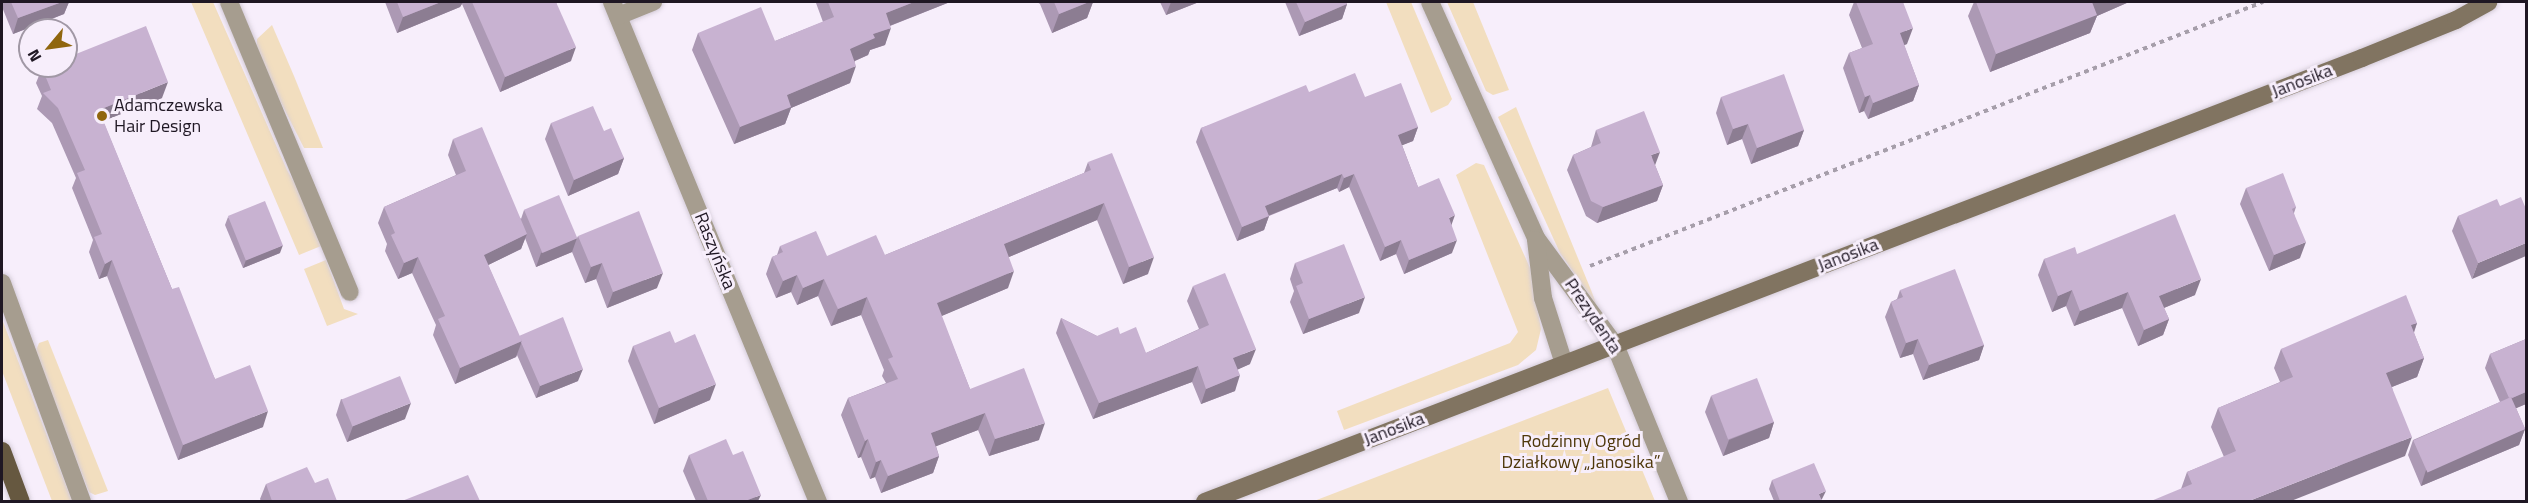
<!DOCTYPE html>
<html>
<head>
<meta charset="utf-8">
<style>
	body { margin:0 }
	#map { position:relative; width:2528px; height:503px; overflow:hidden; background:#f7eefb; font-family:"Titillium Web",sans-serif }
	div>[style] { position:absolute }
	.green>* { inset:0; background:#f2debf }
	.path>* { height:4px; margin-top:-2px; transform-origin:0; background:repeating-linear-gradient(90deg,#a69eaa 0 4.5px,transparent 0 9px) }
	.roads { filter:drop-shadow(0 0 2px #d4ccd8) drop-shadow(0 0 2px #d4ccd8) }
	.lane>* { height:18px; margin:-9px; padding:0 9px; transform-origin:9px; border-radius:9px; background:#a69d8f }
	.street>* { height:18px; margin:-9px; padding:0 9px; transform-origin:9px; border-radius:9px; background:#a69d8f }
	.secondary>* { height:18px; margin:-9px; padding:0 9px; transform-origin:9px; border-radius:9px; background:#817461 }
	.primary>* { height:18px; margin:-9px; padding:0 9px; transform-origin:9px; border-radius:9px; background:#665840 }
	.wall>* { inset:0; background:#ac99b4 }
	.shaded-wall>* { inset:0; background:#8c7d92 }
	.building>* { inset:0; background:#c8b2d1; transform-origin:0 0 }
	.dots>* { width:16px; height:16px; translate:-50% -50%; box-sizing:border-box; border:3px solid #f7eefb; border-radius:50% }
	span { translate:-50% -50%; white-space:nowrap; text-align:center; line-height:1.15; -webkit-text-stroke:6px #f7eefb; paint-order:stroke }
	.street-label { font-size:18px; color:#1f1723 }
	.poi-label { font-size:18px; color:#1f1723 }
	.left { translate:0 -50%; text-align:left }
	.park-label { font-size:18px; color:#4e370a }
	.frame { position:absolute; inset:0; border:3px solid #1f1723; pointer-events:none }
	.north { position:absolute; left:18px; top:18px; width:60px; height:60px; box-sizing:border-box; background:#f7eefb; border:2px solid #a198a5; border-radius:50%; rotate:241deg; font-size:16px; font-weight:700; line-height:24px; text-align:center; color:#1f1723 }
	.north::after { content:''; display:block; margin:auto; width:21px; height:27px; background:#90660e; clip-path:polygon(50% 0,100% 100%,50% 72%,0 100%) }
</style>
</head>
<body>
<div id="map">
	<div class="green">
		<i style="clip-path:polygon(191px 2px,213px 2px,287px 170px,304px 199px,321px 246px,299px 255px)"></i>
		<i style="clip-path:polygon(1386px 2px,1411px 2px,1452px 99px,1448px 105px,1431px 113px)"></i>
		<i style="clip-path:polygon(1447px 2px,1473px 2px,1509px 90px,1493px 95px,1486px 91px)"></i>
		<i style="clip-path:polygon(272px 25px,294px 76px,323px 148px,304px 148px,268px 77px,257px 50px,257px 39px)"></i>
		<i style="clip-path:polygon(1516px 107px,1591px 290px,1597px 306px,1560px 253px,1498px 117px)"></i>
		<i style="clip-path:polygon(1476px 163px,1484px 165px,1530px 268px,1541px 329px,1536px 350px,1518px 365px,1344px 430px,1337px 411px,1510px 343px,1518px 332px,1456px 175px)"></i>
		<i style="clip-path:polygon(326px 260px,344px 309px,358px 314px,327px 326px,304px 269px)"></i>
		<i style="clip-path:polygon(2px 319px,72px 501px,52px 501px,2px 371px)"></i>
		<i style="clip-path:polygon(48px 340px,108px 491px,95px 495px,89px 492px,35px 353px,39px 343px)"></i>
		<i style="clip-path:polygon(1608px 388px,1655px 501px,1314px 501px)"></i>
	</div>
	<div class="path">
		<i style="left:1590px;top:266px;width:723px;rotate:-21.42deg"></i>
	</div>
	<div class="roads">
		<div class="lane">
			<i style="left:2px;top:283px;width:233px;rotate:69.9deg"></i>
		</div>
		<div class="street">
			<i style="left:229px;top:2px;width:314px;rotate:67.4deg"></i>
			<i style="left:612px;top:2px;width:541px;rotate:67.61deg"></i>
			<i style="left:1430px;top:2px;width:259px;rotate:65.8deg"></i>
			<i style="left:1536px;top:238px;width:133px;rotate:53.6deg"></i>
			<i style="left:1615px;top:345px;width:170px;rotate:67.8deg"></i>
			<i style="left:618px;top:16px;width:38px;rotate:-22deg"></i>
			<i style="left:1536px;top:240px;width:58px;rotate:83.1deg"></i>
			<i style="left:1543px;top:298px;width:69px;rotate:72.3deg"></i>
		</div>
		<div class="secondary">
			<i style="left:1205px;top:502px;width:1239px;rotate:-20.99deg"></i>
			<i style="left:2362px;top:58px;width:101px;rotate:-22deg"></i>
			<i style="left:2456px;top:20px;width:37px;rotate:-29deg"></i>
		</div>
		<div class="primary">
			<i style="left:2px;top:451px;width:54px;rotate:69.6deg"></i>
		</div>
	</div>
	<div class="wall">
		<i style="clip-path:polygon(2px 2px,69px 2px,64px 14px,13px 34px,2px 7px)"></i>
		<i style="clip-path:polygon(385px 2px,556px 2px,571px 61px,500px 92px,462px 4px,460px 7px,397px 33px)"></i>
		<i style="clip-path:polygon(816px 2px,950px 2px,890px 26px,885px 45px,870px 50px,868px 55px,855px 61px,850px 83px,791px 108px,785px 124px,734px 144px,692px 50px,698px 33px,775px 41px,823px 22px,816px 3px)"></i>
		<i style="clip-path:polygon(1037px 2px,1093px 2px,1087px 18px,1052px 33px,1040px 4px)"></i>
		<i style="clip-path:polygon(1160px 2px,1199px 2px,1166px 15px)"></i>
		<i style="clip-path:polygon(1285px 2px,1346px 2px,1347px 4px,1342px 19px,1299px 36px)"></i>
		<i style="clip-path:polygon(1854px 2px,1903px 2px,1907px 44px,1904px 45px,1919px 85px,1913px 101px,1868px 119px,1864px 111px,1859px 113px,1843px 68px,1849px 53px,1862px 48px,1849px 15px)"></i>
		<i style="clip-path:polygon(1974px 2px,2129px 2px,2097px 16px,2090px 33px,1990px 72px,1968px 16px)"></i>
		<i style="clip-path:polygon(42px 68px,162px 98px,103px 121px,172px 289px,215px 379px,263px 427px,178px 460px,107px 276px,99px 279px,89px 252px,93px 240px,72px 188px,76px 178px,52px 123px,37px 109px,42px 96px,36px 83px)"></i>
		<i style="clip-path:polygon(1309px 92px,1365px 97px,1418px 127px,1413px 141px,1402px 145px,1418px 187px,1451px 224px,1452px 253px,1404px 274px,1396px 254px,1380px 261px,1349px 187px,1339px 192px,1337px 188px,1269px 216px,1264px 230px,1237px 241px,1196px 142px,1201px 128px)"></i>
		<i style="clip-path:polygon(1721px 97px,1804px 130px,1798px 146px,1751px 164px,1742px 139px,1727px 145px,1716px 113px)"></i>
		<i style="clip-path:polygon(551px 123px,604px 131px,624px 158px,618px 174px,568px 196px,545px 139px)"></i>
		<i style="clip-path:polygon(1596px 130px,1655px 165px,1663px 185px,1657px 201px,1597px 223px,1586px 216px,1567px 170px,1573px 155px,1591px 147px)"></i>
		<i style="clip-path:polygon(453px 139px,521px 219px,524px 210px,577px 238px,578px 236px,657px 288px,607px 308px,596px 279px,585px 283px,572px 252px,536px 267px,525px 238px,521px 249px,488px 265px,519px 336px,578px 381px,536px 398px,517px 355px,516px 357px,455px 384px,433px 335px,436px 325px,412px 273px,398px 279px,385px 251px,387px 244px,378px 223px,384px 207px,456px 175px,448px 155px)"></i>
		<i style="clip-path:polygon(1088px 162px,1148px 274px,1123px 284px,1097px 220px,1009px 257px,1008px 288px,941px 316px,970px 389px,1039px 440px,989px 456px,978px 430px,936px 446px,939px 456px,933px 473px,881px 493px,875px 477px,870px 479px,861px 457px,858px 458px,841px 415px,848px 398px,886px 383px,882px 376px,884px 370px,861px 315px,831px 326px,818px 296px,797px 305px,791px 292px,776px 298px,766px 274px,772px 257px,777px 255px,780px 246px,827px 256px,885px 255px,1084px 173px)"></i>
		<i style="clip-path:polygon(2246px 188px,2296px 207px,2294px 213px,2300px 258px,2269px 271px,2240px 204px)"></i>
		<i style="clip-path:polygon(2500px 206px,2472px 279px,2452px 231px,2458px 216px)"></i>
		<i style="clip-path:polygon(228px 217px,280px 253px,243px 268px,225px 225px)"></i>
		<i style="clip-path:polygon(2077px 254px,2195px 295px,2164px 308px,2169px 319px,2163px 335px,2138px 346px,2122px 308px,2074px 326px,2066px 306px,2052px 312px,2038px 275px,2044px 259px)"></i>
		<i style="clip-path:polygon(1295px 263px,1359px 313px,1303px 334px,1290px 302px,1294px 291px,1290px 279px)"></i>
		<i style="clip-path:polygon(1193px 286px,1250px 364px,1238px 369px,1235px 391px,1201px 404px,1192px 382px,1093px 419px,1056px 333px,1061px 318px,1097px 336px,1120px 334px,1146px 353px,1199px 329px,1187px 301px)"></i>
		<i style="clip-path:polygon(1900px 290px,1984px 345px,1979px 360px,1923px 380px,1913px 354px,1900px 358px,1885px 317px,1891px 302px,1897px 299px)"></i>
		<i style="clip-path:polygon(2417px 323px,2414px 333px,2424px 358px,2417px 377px,2392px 387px,2405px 456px,2181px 489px,2187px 472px,2224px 457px,2211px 427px,2218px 408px,2280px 382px,2274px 368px,2281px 349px)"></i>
		<i style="clip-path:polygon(2526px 339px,2526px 404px,2516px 408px,2525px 429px,2519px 445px,2421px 486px,2408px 455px,2413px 440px,2500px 402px,2485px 368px,2490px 354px)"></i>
		<i style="clip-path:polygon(675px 343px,710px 400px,654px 424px,628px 361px,633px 346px)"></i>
		<i style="clip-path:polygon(1711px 396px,1774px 422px,1769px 438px,1723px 456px,1705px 412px)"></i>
		<i style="clip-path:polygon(341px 399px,405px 419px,347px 442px,336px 415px)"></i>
		<i style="clip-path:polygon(689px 455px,733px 455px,758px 501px,696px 501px,683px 471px)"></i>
		<i style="clip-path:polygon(1772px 480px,1822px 499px,1821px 500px,1822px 501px,1774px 501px,1769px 489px)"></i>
		<i style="clip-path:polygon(266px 484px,337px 501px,261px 501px,260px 499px)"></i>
	</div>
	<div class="shaded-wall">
		<i style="clip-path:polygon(62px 2px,69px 2px,64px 14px,13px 34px,18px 18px)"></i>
		<i style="clip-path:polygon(441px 2px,463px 2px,460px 7px,397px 33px,403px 17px)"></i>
		<i style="clip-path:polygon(914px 2px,950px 2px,879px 30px,886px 13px)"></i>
		<i style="clip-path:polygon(1089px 2px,1093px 2px,1087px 18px,1052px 33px,1059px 14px)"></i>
		<i style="clip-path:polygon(1171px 2px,1199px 2px,1166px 15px)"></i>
		<i style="clip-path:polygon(2092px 2px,2129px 2px,2097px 16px,2090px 33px,1990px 72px,1996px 54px)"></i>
		<i style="clip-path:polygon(1347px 4px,1342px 19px,1299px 36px,1305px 22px)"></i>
		<i style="clip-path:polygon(891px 28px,885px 45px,870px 50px,868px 55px,843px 66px,850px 49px,873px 34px)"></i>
		<i style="clip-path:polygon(1913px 28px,1907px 44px,1894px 49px,1900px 33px)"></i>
		<i style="clip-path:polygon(576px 47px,571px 61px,500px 92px,505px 77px)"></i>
		<i style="clip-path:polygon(856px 66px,850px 83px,791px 108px,785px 124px,734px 144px,740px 127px,787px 95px)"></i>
		<i style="clip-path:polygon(168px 82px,162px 98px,93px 125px,99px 110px)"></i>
		<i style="clip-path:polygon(1919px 85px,1913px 101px,1868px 119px,1873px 103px)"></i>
		<i style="clip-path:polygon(1870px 95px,1864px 111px,1859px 113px,1865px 97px)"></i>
		<i style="clip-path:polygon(1748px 124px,1742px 139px,1727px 145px,1733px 129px)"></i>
		<i style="clip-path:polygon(1418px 127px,1413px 141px,1393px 149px,1398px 135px)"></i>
		<i style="clip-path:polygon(1804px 130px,1798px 146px,1751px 164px,1757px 148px)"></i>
		<i style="clip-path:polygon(1660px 152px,1654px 168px,1651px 155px)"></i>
		<i style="clip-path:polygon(624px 158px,618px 174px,568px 196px,574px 180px)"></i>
		<i style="clip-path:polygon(1342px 174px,1337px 188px,1260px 219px,1265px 206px)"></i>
		<i style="clip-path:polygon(1354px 174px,1349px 187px,1339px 192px,1344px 178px)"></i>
		<i style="clip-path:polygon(1663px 185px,1657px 201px,1597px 223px,1603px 207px)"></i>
		<i style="clip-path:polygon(1104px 203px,1097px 220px,997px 262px,1004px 244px)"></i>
		<i style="clip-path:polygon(1455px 215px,1450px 229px,1449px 218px)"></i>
		<i style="clip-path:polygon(1269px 216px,1264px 230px,1237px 241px,1242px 227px)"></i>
		<i style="clip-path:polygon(527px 234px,521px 249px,478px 270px,484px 255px)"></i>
		<i style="clip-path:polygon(577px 238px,572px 252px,536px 267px,541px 253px)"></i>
		<i style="clip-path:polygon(1401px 240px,1396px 254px,1380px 261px,1385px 247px)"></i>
		<i style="clip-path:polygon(1457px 240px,1452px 253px,1404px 274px,1409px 260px)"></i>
		<i style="clip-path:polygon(2306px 242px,2300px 258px,2269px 271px,2274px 255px)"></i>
		<i style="clip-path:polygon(2526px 243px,2526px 256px,2472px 279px,2478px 263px)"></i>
		<i style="clip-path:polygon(283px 245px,280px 253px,243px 268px,246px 260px)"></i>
		<i style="clip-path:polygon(418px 257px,412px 273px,398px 279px,404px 263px)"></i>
		<i style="clip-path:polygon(1154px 257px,1148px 274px,1123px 284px,1129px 267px)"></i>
		<i style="clip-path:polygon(112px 260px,107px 276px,99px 279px,105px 264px)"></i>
		<i style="clip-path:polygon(602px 263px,596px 279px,585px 283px,591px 267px)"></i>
		<i style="clip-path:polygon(1014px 271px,1008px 288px,930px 321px,937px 303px)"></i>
		<i style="clip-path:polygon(663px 273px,657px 288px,607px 308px,613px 292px)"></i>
		<i style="clip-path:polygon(797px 275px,791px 292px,776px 298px,783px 281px)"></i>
		<i style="clip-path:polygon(824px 279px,818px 296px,797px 305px,803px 288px)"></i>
		<i style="clip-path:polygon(2201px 279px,2195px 295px,2154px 312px,2159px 296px)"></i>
		<i style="clip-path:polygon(2072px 290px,2066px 306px,2052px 312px,2058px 296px)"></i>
		<i style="clip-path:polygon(2128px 292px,2122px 308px,2074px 326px,2080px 311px)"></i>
		<i style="clip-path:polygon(867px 297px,861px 315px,831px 326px,838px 309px)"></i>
		<i style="clip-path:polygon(1365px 297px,1359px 313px,1303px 334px,1309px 319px)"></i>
		<i style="clip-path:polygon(2169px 319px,2163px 335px,2138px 346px,2144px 330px)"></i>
		<i style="clip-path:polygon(2417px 323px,2410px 342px,2411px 325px)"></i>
		<i style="clip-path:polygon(1918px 339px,1913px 354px,1900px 358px,1906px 343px)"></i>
		<i style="clip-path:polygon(522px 341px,516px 357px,455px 384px,460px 368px)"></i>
		<i style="clip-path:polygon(1984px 345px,1979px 360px,1923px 380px,1929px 365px)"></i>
		<i style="clip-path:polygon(1256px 349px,1250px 364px,1228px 374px,1233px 358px)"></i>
		<i style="clip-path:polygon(2424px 358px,2417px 377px,2379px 392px,2386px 373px)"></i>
		<i style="clip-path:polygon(1198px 366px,1192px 382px,1093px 419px,1099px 403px)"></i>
		<i style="clip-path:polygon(583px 369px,578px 381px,536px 398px,540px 386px)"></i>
		<i style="clip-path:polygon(1240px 375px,1235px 391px,1201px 404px,1206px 389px)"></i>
		<i style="clip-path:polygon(716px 384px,710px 400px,654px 424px,659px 408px)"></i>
		<i style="clip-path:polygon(2526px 392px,2526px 404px,2505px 413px,2510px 399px)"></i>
		<i style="clip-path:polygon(411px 403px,405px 419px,347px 442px,353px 426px)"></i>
		<i style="clip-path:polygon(268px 411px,263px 427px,178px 460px,183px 445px)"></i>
		<i style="clip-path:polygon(985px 413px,978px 430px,924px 451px,931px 433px)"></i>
		<i style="clip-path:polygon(1774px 422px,1769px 438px,1723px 456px,1729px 440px)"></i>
		<i style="clip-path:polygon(1045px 423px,1039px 440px,989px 456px,995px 439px)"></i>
		<i style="clip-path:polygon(2525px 429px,2519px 445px,2421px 486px,2426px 470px)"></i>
		<i style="clip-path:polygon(2412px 437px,2405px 456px,2291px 501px,2249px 501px)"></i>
		<i style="clip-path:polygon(868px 439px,861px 457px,858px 458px,865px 441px)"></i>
		<i style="clip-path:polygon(939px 456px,933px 473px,881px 493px,888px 476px)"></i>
		<i style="clip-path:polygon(881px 460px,875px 477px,870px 479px,876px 462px)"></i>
		<i style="clip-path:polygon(1826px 491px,1822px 499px,1817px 501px,1819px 494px)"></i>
		<i style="clip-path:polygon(761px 495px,758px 501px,745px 501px)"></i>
	</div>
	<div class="building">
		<i style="clip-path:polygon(11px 2px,62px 2px,18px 18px)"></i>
		<i style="clip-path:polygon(397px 2px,441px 2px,403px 17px)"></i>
		<i style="clip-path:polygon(472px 2px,556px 2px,576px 47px,505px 77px)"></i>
		<i style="clip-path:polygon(828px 2px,914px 2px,886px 13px,891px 28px,873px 34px,875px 38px,850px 49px,856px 66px,787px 95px,791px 107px,740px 127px,698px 33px,761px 7px,775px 41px,834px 17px)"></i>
		<i style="clip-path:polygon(1054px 2px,1089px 2px,1059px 14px)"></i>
		<i style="clip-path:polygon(1296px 2px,1346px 2px,1347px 4px,1305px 22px)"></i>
		<i style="clip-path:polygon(1856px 2px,1903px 2px,1913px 28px,1900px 33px,1919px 85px,1873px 103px,1870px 95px,1865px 97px,1849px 53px,1873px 44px)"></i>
		<i style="clip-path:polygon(1976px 2px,2094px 2px,2092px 2px,2097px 15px,1996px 54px)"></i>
		<i style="clip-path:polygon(146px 26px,168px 82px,99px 110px,172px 289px,179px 287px,215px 379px,250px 365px,268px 411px,183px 445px,112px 260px,105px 264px,94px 237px,102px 234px,77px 173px,85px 170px,58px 108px,43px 93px,51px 90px,42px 68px,47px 66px,66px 66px,66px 58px)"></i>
		<i style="clip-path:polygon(1355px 73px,1365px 97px,1401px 83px,1418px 127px,1398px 135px,1418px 187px,1439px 178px,1455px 215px,1449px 218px,1457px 240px,1409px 260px,1401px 240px,1385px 247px,1354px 174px,1344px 178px,1342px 174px,1265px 206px,1269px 216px,1242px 227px,1201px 128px,1306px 85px,1309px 92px)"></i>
		<i style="clip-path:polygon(1784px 74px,1804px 130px,1757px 148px,1748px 124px,1733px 129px,1721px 97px)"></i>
		<i style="clip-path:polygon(593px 106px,604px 131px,611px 128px,624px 158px,574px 180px,551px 123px)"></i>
		<i style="clip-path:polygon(1644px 111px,1660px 152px,1651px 155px,1663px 185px,1603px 207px,1591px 201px,1573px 155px,1601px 143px,1596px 130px)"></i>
		<i style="clip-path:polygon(482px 127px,527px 234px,484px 255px,522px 341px,460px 368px,438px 319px,445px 316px,418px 257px,404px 263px,391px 235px,395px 233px,384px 207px,466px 171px,453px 139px)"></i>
		<i style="clip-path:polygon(1112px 153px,1154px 257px,1129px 267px,1104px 203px,1004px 244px,1014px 271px,937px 303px,970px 389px,1024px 368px,1045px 423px,995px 439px,985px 413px,931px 433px,939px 456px,888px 476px,881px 460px,876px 462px,868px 439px,865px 441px,848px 398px,898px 379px,888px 359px,893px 357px,867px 297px,838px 309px,824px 279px,803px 288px,797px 275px,783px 281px,772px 257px,783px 252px,780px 246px,816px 231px,827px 256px,876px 235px,885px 255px,1091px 170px,1088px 162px)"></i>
		<i style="clip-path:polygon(2283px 173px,2296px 207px,2292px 209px,2306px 242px,2274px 255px,2246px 188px)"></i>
		<i style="left:559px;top:195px;width:47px;height:38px;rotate:67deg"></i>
		<i style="clip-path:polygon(2521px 197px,2526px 209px,2526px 243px,2478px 263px,2458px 216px,2497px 199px,2500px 206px)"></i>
		<i style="left:265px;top:201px;width:48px;height:40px;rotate:68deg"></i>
		<i style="clip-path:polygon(639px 211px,663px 273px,613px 292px,602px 263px,591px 267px,578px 236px)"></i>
		<i style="clip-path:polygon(2175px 214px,2201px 279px,2159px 296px,2169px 319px,2144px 330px,2128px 292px,2080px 311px,2072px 290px,2058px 296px,2044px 259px,2075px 247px,2077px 254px)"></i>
		<i style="clip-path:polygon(1344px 244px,1365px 297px,1309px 319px,1296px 286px,1303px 283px,1295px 263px)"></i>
		<i style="clip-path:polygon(1955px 269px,1984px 345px,1929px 365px,1918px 339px,1906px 343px,1891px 302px,1903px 297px,1900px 290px)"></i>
		<i style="clip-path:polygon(1225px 273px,1256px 349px,1233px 358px,1240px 375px,1206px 389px,1198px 366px,1099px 403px,1061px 318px,1097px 336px,1118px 327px,1120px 334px,1136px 327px,1146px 353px,1209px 325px,1193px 286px)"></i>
		<i style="clip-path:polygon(2406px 295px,2417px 323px,2411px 325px,2424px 358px,2386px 373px,2412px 437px,2249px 501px,2151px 501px,2192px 484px,2187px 472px,2236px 451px,2218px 408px,2293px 377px,2281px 349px)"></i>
		<i style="clip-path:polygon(563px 317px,583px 369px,540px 386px,521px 342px,522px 341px,519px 336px)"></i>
		<i style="clip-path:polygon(670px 331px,675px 343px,695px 334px,716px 384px,659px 408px,633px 346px)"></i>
		<i style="clip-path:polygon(2526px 339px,2526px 392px,2512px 398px,2511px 397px,2509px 398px,2490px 354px)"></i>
		<i style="left:400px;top:376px;width:29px;height:63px;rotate:68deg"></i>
		<i style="left:1757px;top:378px;width:47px;height:49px;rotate:69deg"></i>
		<i style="left:2511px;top:397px;width:35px;height:107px;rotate:66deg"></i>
		<i style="clip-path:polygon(726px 439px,733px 455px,743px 451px,761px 495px,745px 501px,708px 501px,689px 455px)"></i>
		<i style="clip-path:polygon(1814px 463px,1826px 491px,1819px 494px,1822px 501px,1780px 501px,1772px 480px)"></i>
		<i style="clip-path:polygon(307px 467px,315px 483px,328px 478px,337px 501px,272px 501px,266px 484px)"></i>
		<i style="clip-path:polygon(468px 475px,480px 501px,402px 501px)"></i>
	</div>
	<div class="dots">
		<i style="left:102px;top:116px;background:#90660e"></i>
	</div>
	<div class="street-label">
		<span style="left:2302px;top:81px;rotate:-21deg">Janosika</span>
		<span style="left:715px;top:251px;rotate:68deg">Raszyńska</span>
		<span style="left:1848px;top:255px;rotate:-21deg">Janosika</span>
		<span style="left:1593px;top:316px;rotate:56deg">Prezydenta</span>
		<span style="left:1394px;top:429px;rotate:-21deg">Janosika</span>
	</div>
	<div class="poi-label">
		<span class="left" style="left:114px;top:116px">Adamczewska<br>Hair Design</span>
	</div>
	<div class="park-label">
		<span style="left:1581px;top:452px">Rodzinny Ogród<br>Działkowy „Janosika”</span>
	</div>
	<div class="frame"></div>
	<div class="north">N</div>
</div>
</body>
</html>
